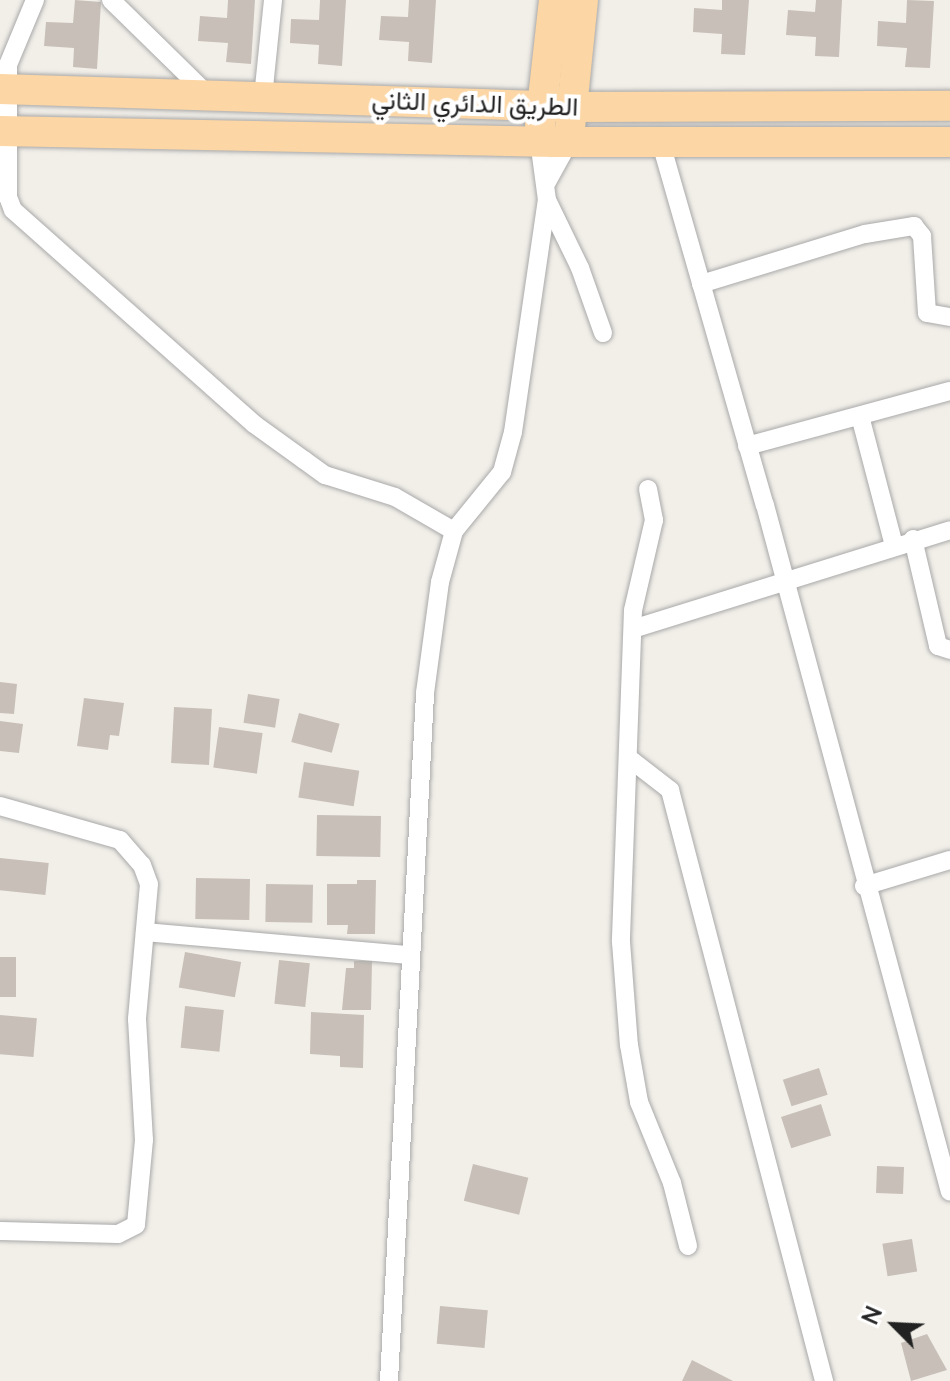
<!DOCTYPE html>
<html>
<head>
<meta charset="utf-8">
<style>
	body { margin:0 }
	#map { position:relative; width:950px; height:1381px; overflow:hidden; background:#f2efe9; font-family:Lato,Vazirmatn,sans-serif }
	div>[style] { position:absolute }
	.building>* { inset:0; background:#c7bfb8; transform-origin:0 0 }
	.roads { filter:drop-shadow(0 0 2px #a9a9a9) drop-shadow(0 0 2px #a9a9a9) }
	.street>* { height:18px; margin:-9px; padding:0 9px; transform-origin:9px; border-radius:9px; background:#fff }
	.primary>* { height:30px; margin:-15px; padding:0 15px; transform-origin:15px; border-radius:15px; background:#fcd6a4 }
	span { translate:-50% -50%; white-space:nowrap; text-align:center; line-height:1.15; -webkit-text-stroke:8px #fff; paint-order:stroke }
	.street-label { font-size:26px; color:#222 }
	.north { position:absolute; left:854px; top:1285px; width:80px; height:80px; -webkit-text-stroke:6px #fff; paint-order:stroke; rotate:294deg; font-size:22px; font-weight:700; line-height:32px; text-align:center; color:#222 }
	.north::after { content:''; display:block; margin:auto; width:28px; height:36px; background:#222; clip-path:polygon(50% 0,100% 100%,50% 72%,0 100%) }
</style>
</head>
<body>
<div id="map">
	<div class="building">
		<i style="clip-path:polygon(75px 0,101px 2px,97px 69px,73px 67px,74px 48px,44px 46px,46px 22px,73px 23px)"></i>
		<i style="clip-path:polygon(228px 0,255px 0,251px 64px,226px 62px,228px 43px,198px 41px,200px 16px,227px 18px)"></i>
		<i style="clip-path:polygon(320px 0,346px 0,342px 66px,318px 64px,319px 45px,290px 43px,291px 19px,319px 20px)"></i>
		<i style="clip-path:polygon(409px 0,436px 0,432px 63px,408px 61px,409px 42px,379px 40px,381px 16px,408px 17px)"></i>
		<i style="clip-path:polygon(722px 0,749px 0,745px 55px,721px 54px,722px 34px,693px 32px,694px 8px,722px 10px)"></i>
		<i style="clip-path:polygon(816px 0,842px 0,839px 57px,815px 56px,816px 37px,786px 35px,788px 10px,815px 12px)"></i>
		<i style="clip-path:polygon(907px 0,934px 1px,930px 68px,905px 67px,907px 48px,877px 46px,878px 21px,906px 23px)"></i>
		<i style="clip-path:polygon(0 682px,17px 684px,14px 714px,0 713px)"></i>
		<i style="left:248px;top:694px;width:32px;height:29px;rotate:9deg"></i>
		<i style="clip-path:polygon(84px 698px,124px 703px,119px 736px,110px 735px,108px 750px,77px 746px)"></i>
		<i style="left:174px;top:707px;width:38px;height:56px;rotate:3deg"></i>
		<i style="left:299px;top:713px;width:42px;height:30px;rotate:15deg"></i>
		<i style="clip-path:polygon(0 721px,23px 724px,19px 753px,0 751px)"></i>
		<i style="left:219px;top:727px;width:44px;height:41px;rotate:8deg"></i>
		<i style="left:304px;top:762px;width:56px;height:36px;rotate:9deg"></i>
		<i style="left:317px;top:815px;width:64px;height:41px;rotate:1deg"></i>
		<i style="left:0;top:858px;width:49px;height:32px;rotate:6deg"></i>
		<i style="left:196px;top:878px;width:54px;height:41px;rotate:1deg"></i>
		<i style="clip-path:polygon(357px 880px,376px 880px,375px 934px,347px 934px,348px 925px,327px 925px,327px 884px,357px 884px)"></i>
		<i style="left:266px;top:884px;width:47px;height:38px;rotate:1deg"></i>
		<i style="left:185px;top:952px;width:57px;height:36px;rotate:10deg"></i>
		<i style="left:0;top:957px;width:16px;height:40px"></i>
		<i style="left:279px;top:960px;width:31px;height:44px;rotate:6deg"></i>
		<i style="clip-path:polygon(354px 961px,372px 961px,371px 1010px,342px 1010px,346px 968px,354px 968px)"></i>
		<i style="left:185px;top:1006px;width:39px;height:42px;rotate:6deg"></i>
		<i style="clip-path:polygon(311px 1012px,364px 1015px,363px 1068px,340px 1067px,340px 1056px,310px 1054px)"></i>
		<i style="left:0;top:1015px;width:37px;height:39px;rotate:5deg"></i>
		<i style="left:819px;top:1068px;width:28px;height:38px;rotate:72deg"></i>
		<i style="left:821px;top:1104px;width:33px;height:42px;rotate:72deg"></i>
		<i style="left:473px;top:1164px;width:57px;height:38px;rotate:14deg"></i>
		<i style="left:877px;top:1166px;width:27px;height:27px;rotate:2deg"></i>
		<i style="left:912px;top:1239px;width:33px;height:30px;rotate:81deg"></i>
		<i style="left:440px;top:1306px;width:48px;height:38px;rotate:5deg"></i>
		<i style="clip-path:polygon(927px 1334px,947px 1370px,911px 1381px,901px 1343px)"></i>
		<i style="clip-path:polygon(692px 1360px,733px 1381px,682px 1381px)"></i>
	</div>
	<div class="roads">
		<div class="street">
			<i style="left:35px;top:0;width:70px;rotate:112.6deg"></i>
			<i style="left:8px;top:65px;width:132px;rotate:90deg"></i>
			<i style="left:8px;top:197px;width:14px;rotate:69deg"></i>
			<i style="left:13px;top:210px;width:322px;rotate:41.6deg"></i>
			<i style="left:254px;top:424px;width:62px;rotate:35.8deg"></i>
			<i style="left:304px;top:460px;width:26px;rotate:36deg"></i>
			<i style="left:325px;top:475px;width:73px;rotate:17.4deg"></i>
			<i style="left:395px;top:497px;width:68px;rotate:30deg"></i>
			<i style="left:111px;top:0;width:136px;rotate:44.4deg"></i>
			<i style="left:263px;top:97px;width:98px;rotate:-84.1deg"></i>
			<i style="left:660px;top:140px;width:380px;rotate:74deg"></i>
			<i style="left:765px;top:505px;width:711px;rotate:74.93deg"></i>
			<i style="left:547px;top:182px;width:46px;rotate:-61.2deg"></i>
			<i style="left:547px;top:200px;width:76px;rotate:64.1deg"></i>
			<i style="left:580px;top:268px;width:69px;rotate:70.5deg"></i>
			<i style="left:701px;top:284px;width:171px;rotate:-17deg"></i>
			<i style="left:865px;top:234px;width:50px;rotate:-9.3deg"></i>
			<i style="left:914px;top:226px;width:13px;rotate:51deg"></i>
			<i style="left:922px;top:236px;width:77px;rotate:86.3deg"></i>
			<i style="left:927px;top:313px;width:23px;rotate:10deg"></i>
			<i style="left:860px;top:416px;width:134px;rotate:75.3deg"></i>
			<i style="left:747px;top:446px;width:210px;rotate:-15.2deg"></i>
			<i style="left:648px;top:489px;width:32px;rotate:79deg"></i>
			<i style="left:654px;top:520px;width:92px;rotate:103.1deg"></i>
			<i style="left:633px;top:610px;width:332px;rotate:92.1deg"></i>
			<i style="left:621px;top:942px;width:103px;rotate:85.6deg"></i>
			<i style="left:629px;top:1045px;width:58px;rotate:80deg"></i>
			<i style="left:639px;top:1102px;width:87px;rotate:67.8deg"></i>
			<i style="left:672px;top:1183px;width:65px;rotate:75.7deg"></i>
			<i style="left:913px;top:539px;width:110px;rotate:76.8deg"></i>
			<i style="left:938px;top:646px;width:13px;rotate:18deg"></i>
			<i style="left:636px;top:628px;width:329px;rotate:-17.3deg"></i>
			<i style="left:630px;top:759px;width:51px;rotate:37.8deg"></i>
			<i style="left:670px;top:790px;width:611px;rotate:75.39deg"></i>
			<i style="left:0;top:806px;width:125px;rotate:15.8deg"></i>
			<i style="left:120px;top:840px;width:33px;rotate:49deg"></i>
			<i style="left:142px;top:865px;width:20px;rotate:70deg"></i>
			<i style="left:149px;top:884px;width:136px;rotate:95.1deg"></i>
			<i style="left:137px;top:1019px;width:121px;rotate:86.7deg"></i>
			<i style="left:144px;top:1140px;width:85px;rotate:95.4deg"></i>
			<i style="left:136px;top:1225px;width:20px;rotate:153deg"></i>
			<i style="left:118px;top:1234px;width:118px;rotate:-178.5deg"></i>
			<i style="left:864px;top:886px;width:90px;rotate:-16.8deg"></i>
			<i style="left:145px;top:932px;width:265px;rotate:5deg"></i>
			<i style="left:389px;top:1381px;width:689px;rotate:-87deg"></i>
			<i style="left:425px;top:693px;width:112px;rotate:-82.3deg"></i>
			<i style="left:440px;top:582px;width:53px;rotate:-74.6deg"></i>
			<i style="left:454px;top:531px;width:76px;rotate:-50.9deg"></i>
			<i style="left:502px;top:472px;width:41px;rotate:-74.6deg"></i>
			<i style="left:513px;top:432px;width:234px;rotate:-81.7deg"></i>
			<i style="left:547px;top:200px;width:60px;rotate:-97.7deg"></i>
		</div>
		<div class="primary">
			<i style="left:0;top:89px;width:572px;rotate:1.8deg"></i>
			<i style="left:572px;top:107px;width:378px;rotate:-0.2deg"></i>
			<i style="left:540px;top:125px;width:126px;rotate:-83.6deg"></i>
			<i style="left:570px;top:128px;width:129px;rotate:-84.2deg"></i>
			<i style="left:0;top:131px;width:554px;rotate:1.14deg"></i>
			<i style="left:554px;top:142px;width:396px"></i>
		</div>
	</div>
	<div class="street-label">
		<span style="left:475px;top:103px;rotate:2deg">الطريق الدائري الثاني</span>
	</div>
	<div class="north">N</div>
</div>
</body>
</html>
